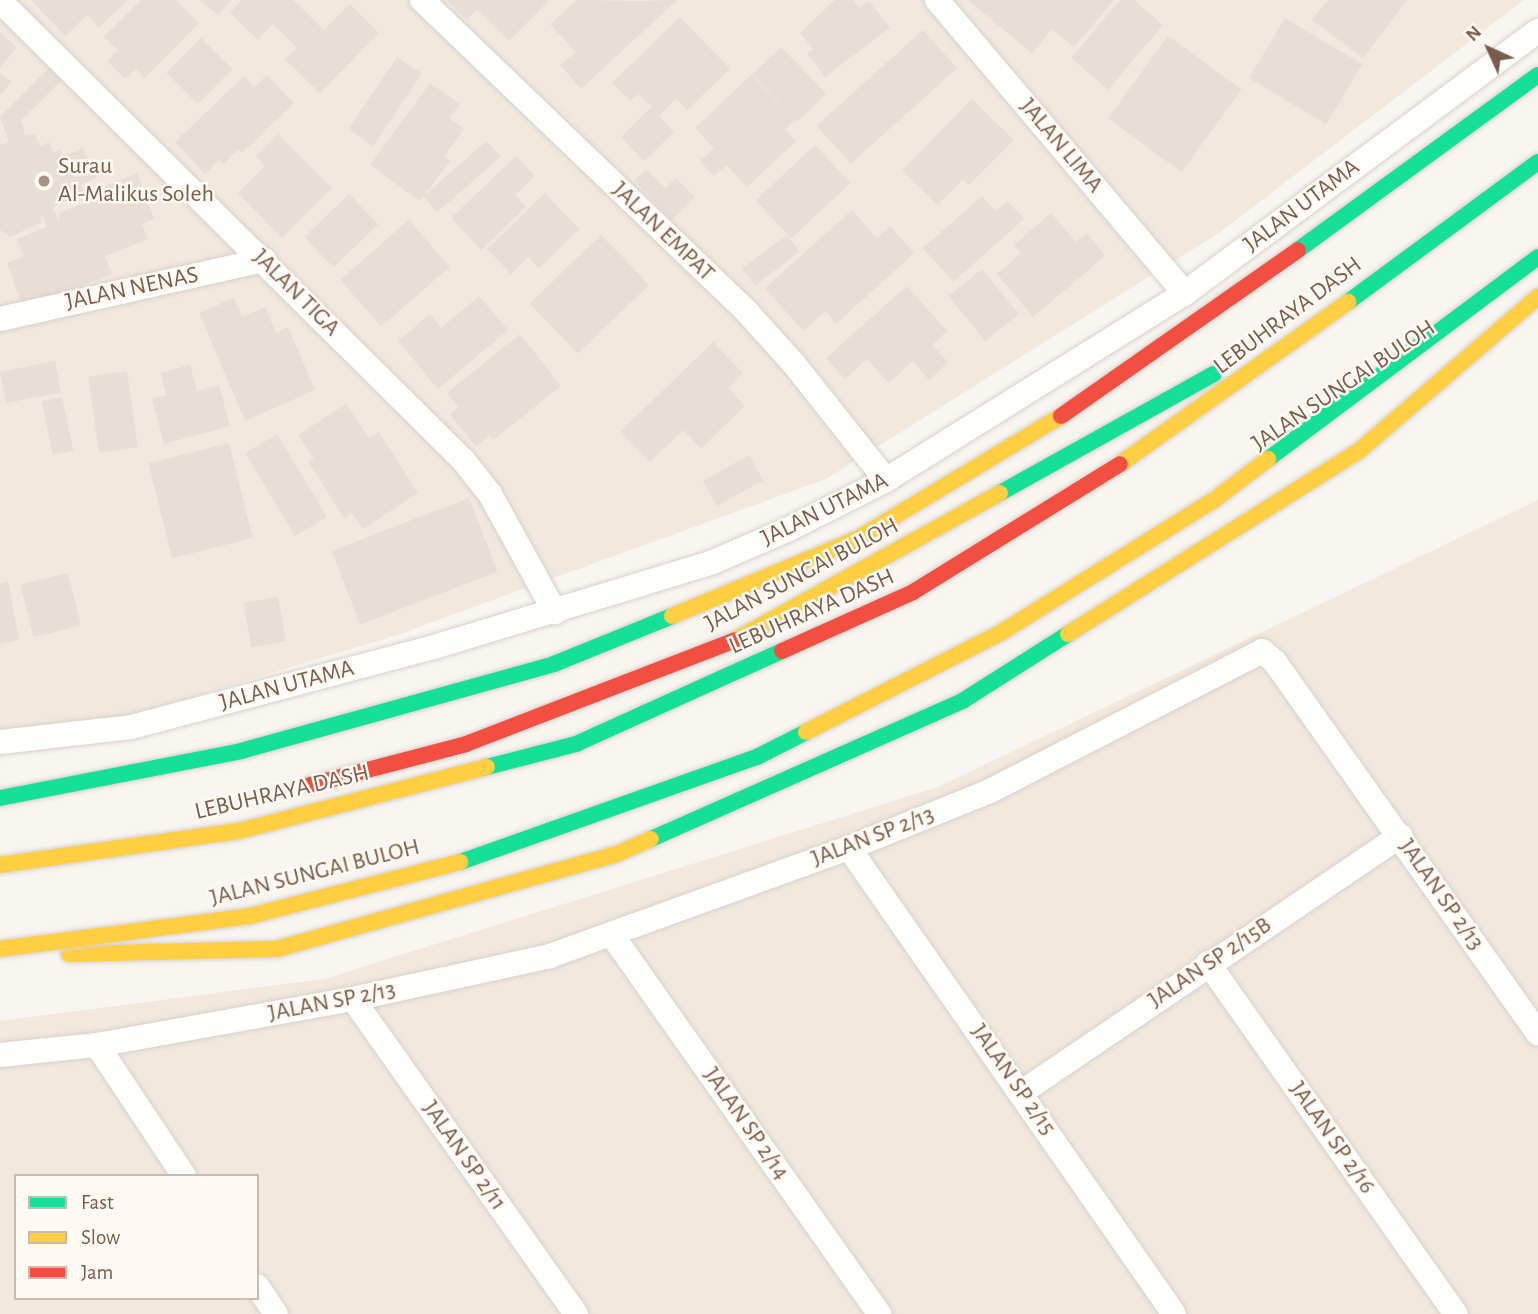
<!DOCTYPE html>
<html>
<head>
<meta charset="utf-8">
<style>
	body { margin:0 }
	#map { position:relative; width:1538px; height:1314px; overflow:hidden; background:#f9f5f0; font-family:"Alegreya Sans",sans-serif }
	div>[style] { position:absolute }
	.residential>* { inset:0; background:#f2e8de }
	.building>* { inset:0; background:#e6ded7; transform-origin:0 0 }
	.roads { filter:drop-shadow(0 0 2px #d7d1cb) drop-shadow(0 0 2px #d7d1cb) }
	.street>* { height:24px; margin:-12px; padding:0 12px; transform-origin:12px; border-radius:12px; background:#fefefd }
	.fast>* { height:16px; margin:-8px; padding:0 8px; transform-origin:8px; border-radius:8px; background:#16e098 }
	.slow>* { height:16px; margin:-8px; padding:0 8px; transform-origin:8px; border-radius:8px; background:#ffcf43 }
	.jam>* { height:16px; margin:-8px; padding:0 8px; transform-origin:8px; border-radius:8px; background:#f24e42 }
	.bridges { filter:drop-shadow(0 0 2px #dad1cc) drop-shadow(0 0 2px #dad1cc) }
	.fast-bridge>* { height:16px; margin:-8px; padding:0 8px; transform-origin:8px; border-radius:8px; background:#16e098 }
	.slow-bridge>* { height:16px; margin:-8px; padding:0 8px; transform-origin:8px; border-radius:8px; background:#ffcf43 }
	.dots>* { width:19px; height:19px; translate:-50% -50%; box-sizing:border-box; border:4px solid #fffaf3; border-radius:50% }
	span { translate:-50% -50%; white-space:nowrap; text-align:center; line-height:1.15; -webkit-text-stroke:5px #fffaf3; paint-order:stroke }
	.street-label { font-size:24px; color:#7a5c4d }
	.poi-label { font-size:24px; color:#7a5c4d }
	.left { translate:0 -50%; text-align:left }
	.legend { position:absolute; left:14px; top:1174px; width:245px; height:126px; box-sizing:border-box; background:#fffaf3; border:2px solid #cabbb1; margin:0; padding:9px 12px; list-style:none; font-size:21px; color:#7a5c4d }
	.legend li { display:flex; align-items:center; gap:14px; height:35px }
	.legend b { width:35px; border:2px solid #cabbb1 }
	.north { position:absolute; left:1454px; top:14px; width:70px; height:70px; -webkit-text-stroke:5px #fffaf3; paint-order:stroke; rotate:315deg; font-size:19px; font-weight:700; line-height:28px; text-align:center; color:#7a5c4d }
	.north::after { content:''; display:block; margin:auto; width:24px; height:32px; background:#7a5c4d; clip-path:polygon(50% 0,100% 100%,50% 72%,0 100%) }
</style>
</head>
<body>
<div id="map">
	<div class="residential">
		<i style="clip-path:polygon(0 0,1524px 0,1219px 233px,826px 479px,394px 636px,73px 733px,0 737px)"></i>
		<i style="clip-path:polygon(evenodd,1538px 500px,1538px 1314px,0 1314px,0 1021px,324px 979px,938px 787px,1538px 500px,16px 1176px,257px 1176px,257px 1298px,16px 1298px,16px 1176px)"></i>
	</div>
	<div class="building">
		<i style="clip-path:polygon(31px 0,128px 0,99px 27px,87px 15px,65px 36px)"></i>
		<i style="clip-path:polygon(141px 0,176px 0,199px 23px,145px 78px,136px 69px,125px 79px,107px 61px,118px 50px,104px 37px)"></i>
		<i style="clip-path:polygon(199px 0,231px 0,219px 15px)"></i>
		<i style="clip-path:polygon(242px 0,293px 0,324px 30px,350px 4px,379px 33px,320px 93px,285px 59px,297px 48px,273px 24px,258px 40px,230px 13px)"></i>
		<i style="clip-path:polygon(447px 0,549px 0,509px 41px,477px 9px,467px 20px)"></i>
		<i style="clip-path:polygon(577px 0,639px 1px,677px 0,581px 89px,560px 65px,576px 52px,550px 24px)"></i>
		<i style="clip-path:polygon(835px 0,853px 0,859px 8px,869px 1px,890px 28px,825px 77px,807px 53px,813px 49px,800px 33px)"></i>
		<i style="clip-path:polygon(968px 0,1114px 0,1074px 47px,1052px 29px,1032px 53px)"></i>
		<i style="clip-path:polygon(1120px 0,1134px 0,1163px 25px,1108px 90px,1071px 58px)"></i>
		<i style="clip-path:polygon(1328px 0,1407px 0,1363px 58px,1312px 20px)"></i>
		<i style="clip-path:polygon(680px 17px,730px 69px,687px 110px,676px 99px,659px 116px,674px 132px,644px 161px,621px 137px,651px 107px,638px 94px,630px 101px,612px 83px)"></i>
		<i style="left:1285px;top:18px;width:90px;height:70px;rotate:31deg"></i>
		<i style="left:923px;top:30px;width:51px;height:143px;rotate:48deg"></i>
		<i style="clip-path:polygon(0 32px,17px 47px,0 68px)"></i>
		<i style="left:1168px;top:36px;width:91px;height:102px;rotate:36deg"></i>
		<i style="left:201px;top:38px;width:44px;height:49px;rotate:45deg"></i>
		<i style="left:781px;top:47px;width:65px;height:40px;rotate:46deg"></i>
		<i style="left:397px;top:57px;width:30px;height:87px;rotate:34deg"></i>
		<i style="clip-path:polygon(50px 67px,62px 80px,21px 120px,25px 136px,35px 133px,40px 146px,49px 142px,53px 153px,61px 149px,61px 158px,83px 148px,97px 177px,81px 185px,84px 192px,53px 207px,59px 222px,59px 213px,108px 193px,105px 186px,137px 173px,154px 219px,142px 224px,148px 239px,105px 256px,112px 274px,23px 308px,7px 263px,24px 256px,17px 239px,47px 227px,41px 212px,42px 222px,10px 237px,0 230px,0 145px,9px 142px,0 117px)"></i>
		<i style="clip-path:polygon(0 73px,11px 82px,0 96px)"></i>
		<i style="clip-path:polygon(267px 75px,294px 103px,242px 153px,238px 150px,223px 164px,219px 160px,205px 174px,175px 142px,244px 76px,254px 87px)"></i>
		<i style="clip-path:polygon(751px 75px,795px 120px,785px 130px,796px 141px,747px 187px,726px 165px,714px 176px,700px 161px,714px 148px,695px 128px)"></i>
		<i style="clip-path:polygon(430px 83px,460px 104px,449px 118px,464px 129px,444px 157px,450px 161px,420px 201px,370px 165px)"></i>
		<i style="clip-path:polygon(972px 99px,1014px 140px,969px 185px,963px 179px,938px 205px,902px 170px)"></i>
		<i style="clip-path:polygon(278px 134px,332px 188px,282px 238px,238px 193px,265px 166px,256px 156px)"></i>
		<i style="left:487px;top:141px;width:21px;height:84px;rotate:49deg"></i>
		<i style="left:815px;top:145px;width:52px;height:81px;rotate:47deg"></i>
		<i style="clip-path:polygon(516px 156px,535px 176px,515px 195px,526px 207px,481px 250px,451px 218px)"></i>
		<i style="clip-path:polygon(646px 169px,665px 188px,676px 178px,695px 197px,672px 220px,635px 181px)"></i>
		<i style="clip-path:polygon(545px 193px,579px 229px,539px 269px,528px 257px,511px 274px,487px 249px)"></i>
		<i style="left:349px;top:194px;width:42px;height:62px;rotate:46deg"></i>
		<i style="clip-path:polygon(982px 196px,996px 211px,1007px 201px,1024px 219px,953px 282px,923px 248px)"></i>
		<i style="clip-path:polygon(852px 210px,877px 238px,890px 226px,914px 253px,836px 324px,826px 311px,803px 331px,765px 288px)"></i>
		<i style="clip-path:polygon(1051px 213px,1076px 242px,1087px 233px,1105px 256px,1033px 317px,997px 274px,1021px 253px,1014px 245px)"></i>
		<i style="left:409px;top:220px;width:62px;height:91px;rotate:49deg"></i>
		<i style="left:601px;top:235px;width:69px;height:99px;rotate:46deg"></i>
		<i style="left:787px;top:235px;width:21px;height:56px;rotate:53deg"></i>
		<i style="left:982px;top:269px;width:58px;height:43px;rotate:51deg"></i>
		<i style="clip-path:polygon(907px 286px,947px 331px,932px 345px,948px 362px,929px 380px,913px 361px,889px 383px,867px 359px,845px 379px,826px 358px)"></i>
		<i style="clip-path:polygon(479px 296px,508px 330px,438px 389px,398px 341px,430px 314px,441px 328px)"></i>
		<i style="clip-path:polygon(234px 298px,242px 317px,265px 307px,276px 333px,288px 327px,315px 390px,245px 421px,199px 313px)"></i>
		<i style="clip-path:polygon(520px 334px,561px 386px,493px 440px,489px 435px,476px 447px,450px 414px,458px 407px,447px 393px)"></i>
		<i style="clip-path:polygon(713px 342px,743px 373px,728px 388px,745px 406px,701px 448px,683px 430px,650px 462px,620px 432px)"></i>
		<i style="left:55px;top:361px;width:32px;height:56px;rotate:79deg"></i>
		<i style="clip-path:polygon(190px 365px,197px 391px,219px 385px,230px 426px,164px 444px,152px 399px,166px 395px,161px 373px)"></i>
		<i style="left:127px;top:371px;width:77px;height:39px;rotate:82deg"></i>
		<i style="left:62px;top:397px;width:55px;height:21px;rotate:78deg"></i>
		<i style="clip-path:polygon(346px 404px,369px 438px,379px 432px,418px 493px,363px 529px,352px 513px,345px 519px,308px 462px,314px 459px,298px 435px)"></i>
		<i style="left:277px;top:434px;width:97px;height:37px;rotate:59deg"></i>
		<i style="left:229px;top:443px;width:98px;height:83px;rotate:76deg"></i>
		<i style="left:749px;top:455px;width:29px;height:53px;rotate:61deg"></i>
		<i style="left:469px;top:498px;width:79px;height:147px;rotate:69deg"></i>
		<i style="left:68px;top:573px;width:54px;height:49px;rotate:76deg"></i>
		<i style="clip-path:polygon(8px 581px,19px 640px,0 644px,0 583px)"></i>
		<i style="left:278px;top:597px;width:45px;height:35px;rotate:80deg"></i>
	</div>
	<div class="roads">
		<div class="street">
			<i style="left:422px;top:0;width:452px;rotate:43.8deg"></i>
			<i style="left:748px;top:313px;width:69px;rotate:48deg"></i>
			<i style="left:794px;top:364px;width:148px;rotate:51.6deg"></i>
			<i style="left:937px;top:0;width:384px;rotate:49.8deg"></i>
			<i style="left:0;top:1px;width:653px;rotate:44.75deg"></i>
			<i style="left:464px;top:461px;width:42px;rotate:51.8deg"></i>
			<i style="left:490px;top:494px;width:135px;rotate:61.2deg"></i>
			<i style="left:0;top:319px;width:271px;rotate:-12.6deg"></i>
			<i style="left:0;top:742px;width:132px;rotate:-6.5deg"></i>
			<i style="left:131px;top:727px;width:313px;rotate:-14.8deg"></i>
			<i style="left:434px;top:647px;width:292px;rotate:-16.9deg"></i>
			<i style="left:713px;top:562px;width:81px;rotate:-23.4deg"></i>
			<i style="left:787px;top:530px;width:111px;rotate:-26.8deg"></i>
			<i style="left:886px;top:480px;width:353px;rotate:-32deg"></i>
			<i style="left:1185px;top:293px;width:440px;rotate:-36.6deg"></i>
			<i style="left:849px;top:848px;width:568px;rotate:55.11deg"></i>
			<i style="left:612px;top:935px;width:464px;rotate:54.8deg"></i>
			<i style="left:1208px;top:963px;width:430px;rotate:54.8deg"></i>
			<i style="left:353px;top:999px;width:386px;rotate:54.7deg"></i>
			<i style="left:97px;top:1045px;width:157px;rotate:56.4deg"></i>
			<i style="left:0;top:1055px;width:98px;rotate:-5.9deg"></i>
			<i style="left:97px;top:1045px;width:260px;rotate:-10.2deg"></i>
			<i style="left:353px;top:999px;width:202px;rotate:-12.3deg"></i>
			<i style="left:550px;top:956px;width:318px;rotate:-19.9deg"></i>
			<i style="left:849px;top:848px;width:152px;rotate:-22deg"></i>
			<i style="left:990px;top:791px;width:306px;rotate:-27.2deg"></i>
			<i style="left:1262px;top:651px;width:17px;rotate:40deg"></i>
			<i style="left:1275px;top:662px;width:455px;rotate:54.7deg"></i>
			<i style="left:1022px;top:1092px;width:457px;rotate:-34.1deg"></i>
			<i style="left:257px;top:1286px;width:34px;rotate:56deg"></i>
		</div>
		<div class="fast">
			<i style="left:1298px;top:250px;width:297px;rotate:-36.1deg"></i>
			<i style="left:1348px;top:302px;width:236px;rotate:-36.4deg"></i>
			<i style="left:1000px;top:493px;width:245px;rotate:-29.1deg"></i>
			<i style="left:487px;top:767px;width:92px;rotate:-14.5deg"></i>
			<i style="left:576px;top:744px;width:226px;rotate:-24.3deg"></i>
			<i style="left:0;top:798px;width:246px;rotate:-11deg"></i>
			<i style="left:241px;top:751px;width:325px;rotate:-15.5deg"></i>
			<i style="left:554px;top:664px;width:127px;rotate:-22.1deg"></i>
			<i style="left:651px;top:839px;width:342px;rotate:-23.9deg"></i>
			<i style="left:964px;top:700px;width:123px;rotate:-32.4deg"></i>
		</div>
		<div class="slow">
			<i style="left:1120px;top:464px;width:280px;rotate:-35.4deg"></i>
			<i style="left:672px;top:616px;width:200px;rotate:-22.6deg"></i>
			<i style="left:857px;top:539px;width:238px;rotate:-31.1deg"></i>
			<i style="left:1068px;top:634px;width:345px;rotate:-32.2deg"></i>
			<i style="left:1360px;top:450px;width:235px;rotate:-40.7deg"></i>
			<i style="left:735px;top:640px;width:303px;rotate:-29deg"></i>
			<i style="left:0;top:865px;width:241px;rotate:-8.1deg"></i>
			<i style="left:239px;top:831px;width:256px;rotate:-14.5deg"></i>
			<i style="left:69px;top:954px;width:208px;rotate:-1.4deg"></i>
			<i style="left:277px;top:949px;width:353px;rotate:-15.6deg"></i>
			<i style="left:617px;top:854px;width:37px;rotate:-24deg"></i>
		</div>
		<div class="jam">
			<i style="left:1061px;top:416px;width:289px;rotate:-35deg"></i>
			<i style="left:782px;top:651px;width:144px;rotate:-24.2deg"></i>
			<i style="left:913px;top:592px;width:243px;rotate:-31.7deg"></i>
			<i style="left:310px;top:785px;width:161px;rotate:-14.7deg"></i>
			<i style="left:466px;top:744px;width:288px;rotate:-21.1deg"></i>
		</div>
	</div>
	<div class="bridges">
		<div class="fast-bridge">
			<i style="left:1268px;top:459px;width:337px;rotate:-36.8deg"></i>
			<i style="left:460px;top:862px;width:315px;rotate:-19.5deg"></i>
			<i style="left:757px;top:757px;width:55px;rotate:-27deg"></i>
		</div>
		<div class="slow-bridge">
			<i style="left:806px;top:732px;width:220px;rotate:-27deg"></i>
			<i style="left:1002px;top:632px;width:250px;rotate:-31.9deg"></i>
			<i style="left:1214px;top:500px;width:68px;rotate:-37.2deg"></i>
			<i style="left:0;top:949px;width:252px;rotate:-7.5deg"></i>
			<i style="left:250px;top:916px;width:217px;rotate:-14.4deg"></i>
		</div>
	</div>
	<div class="dots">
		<i style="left:44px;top:181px;background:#a69286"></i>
	</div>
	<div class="street-label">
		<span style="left:1061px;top:146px;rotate:50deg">JALAN LIMA</span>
		<span style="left:1302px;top:206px;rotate:-37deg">JALAN UTAMA</span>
		<span style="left:663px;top:232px;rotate:44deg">JALAN EMPAT</span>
		<span style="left:132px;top:289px;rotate:-12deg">JALAN NENAS</span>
		<span style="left:296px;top:293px;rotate:45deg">JALAN TIGA</span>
		<span style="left:1288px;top:316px;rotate:-37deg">LEBUHRAYA DASH</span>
		<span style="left:1344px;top:386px;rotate:-34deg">JALAN SUNGAI BULOH</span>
		<span style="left:825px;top:510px;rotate:-26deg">JALAN UTAMA</span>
		<span style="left:802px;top:575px;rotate:-28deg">JALAN SUNGAI BULOH</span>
		<span style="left:812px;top:612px;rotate:-24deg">LEBUHRAYA DASH</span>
		<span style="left:287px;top:686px;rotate:-15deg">JALAN UTAMA</span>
		<span style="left:282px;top:793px;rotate:-13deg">LEBUHRAYA DASH</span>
		<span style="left:873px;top:837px;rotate:-21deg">JALAN SP 2/13</span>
		<span style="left:315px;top:873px;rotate:-14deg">JALAN SUNGAI BULOH</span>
		<span style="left:1441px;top:895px;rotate:55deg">JALAN SP 2/13</span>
		<span style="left:1210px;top:963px;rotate:-34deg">JALAN SP 2/15B</span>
		<span style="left:332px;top:1002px;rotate:-11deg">JALAN SP 2/13</span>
		<span style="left:1013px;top:1080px;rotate:55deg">JALAN SP 2/15</span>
		<span style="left:746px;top:1124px;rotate:55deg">JALAN SP 2/14</span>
		<span style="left:1332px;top:1138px;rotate:55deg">JALAN SP 2/16</span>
		<span style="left:464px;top:1156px;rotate:55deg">JALAN SP 2/11</span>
	</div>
	<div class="poi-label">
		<span class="left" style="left:58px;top:181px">Surau<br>Al-Malikus Soleh</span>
	</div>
	<ul class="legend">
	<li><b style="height:9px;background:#16e098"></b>Fast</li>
	<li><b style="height:9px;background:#ffcf43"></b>Slow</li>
	<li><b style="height:9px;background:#f24e42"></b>Jam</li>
	</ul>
	<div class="north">N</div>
</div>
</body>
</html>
